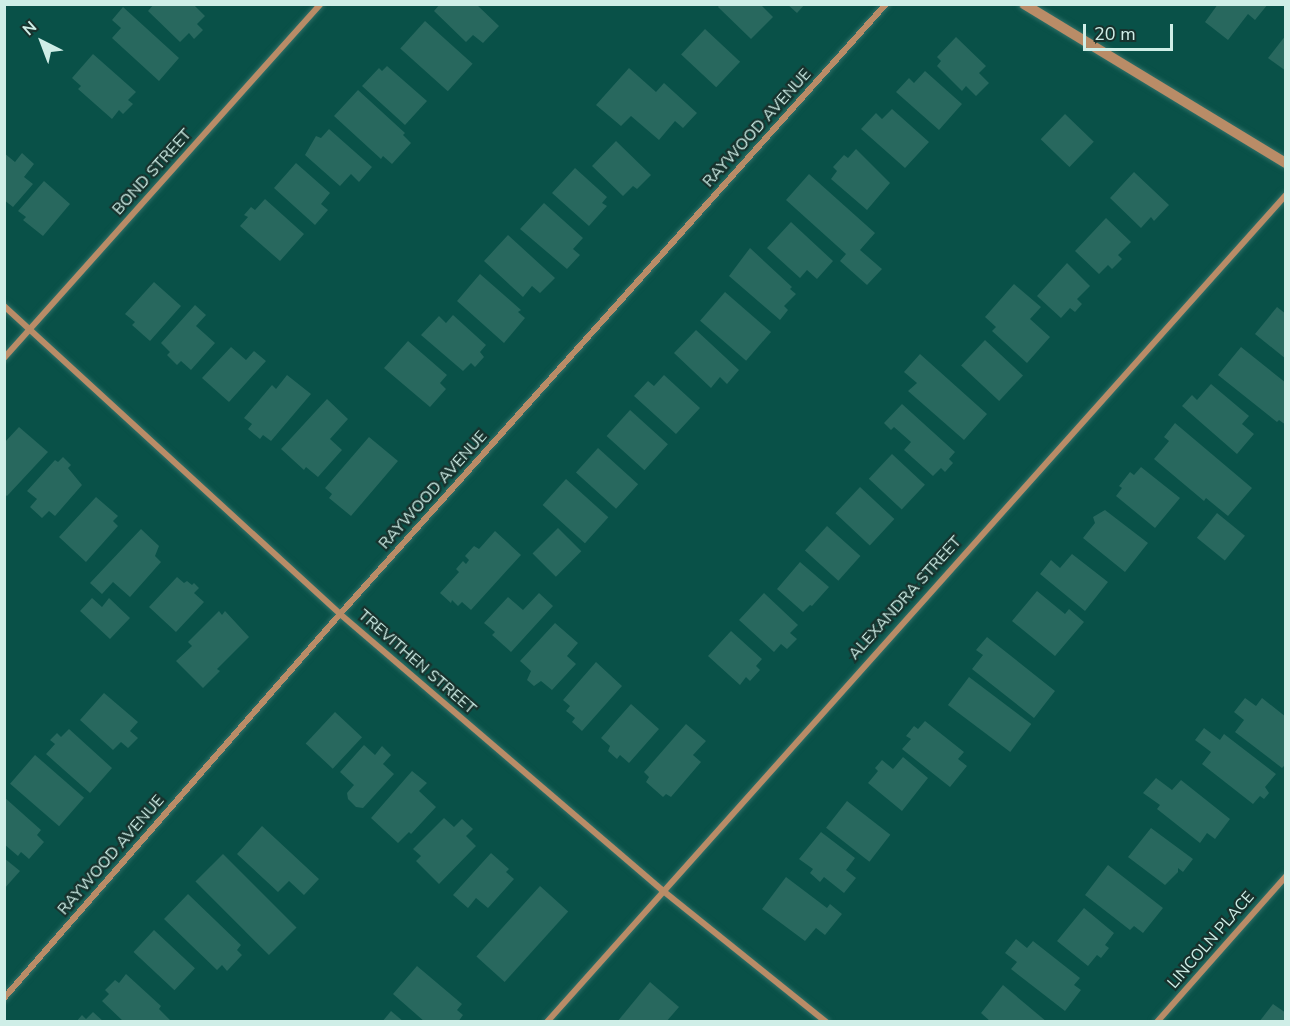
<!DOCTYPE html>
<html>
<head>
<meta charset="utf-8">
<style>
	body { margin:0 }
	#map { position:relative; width:1290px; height:1026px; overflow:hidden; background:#095148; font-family:"Nunito Sans",sans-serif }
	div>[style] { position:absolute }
	.building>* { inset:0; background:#28685e; transform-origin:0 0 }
	.roads { filter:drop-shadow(0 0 2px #317068) drop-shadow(0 0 2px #317068) }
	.minor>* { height:6px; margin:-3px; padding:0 3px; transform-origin:3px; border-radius:3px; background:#b98c67 }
	.tertiary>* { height:10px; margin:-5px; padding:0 5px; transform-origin:5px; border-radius:5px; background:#b98c67 }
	span { translate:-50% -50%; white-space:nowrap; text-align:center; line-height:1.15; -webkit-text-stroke:4.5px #17322d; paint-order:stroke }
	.street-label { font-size:16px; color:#cfeee7 }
	.frame { position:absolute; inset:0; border:6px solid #cfeee7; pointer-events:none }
	.north { position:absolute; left:12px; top:12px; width:60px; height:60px; -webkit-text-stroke:4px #17322d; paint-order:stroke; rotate:318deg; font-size:16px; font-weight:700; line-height:24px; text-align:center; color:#cfeee7 }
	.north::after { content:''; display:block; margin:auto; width:21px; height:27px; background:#cfeee7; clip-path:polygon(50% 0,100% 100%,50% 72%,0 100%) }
	.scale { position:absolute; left:1083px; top:24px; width:90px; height:27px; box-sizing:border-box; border:3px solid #cfeee7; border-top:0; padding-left:8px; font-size:18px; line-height:21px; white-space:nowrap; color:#cfeee7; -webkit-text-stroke:4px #17322d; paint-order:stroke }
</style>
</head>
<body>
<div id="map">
	<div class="building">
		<i style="clip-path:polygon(154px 4px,193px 4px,205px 16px,197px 24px,203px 30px,194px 39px,189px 33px,180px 42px,148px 11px)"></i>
		<i style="clip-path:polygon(440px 4px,476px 4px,499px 26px,483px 43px,473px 35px,466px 42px,434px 11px)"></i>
		<i style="clip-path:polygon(720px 4px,760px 4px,773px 17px,751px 39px,718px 7px)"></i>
		<i style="clip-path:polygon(787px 4px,805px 4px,797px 13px)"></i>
		<i style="clip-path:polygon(1218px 4px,1268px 4px,1255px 20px,1248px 14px,1228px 40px,1205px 22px)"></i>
		<i style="clip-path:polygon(123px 7px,179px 58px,159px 81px,112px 38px,121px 28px,112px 20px)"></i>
		<i style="left:425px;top:21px;width:64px;height:37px;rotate:42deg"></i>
		<i style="left:705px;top:29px;width:48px;height:35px;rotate:43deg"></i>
		<i style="clip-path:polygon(1286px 35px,1286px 71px,1268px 58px)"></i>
		<i style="clip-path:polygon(956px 37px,986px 66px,979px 73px,989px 83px,976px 96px,966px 86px,962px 91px,937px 66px,941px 61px,937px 57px)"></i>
		<i style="clip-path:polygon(93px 54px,136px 92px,128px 100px,133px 104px,123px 114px,119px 110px,112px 119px,78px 89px,81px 86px,72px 78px)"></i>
		<i style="clip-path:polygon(387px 66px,427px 101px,405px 125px,362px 86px,379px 68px,382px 71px)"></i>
		<i style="clip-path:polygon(629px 68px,656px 92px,664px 83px,697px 113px,683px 128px,675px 121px,659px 140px,631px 116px,621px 126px,596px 105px)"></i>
		<i style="clip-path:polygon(925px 71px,962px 104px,939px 130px,896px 92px,909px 78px,914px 83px)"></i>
		<i style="clip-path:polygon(358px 90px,405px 133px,403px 135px,411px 143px,392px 164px,383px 156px,381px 159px,334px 116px)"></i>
		<i style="clip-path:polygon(892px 109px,929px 142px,905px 168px,861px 129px,876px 113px,882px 119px)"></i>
		<i style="left:1065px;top:114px;width:40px;height:35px;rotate:44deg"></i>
		<i style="clip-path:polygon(329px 129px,372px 167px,359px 182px,351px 174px,340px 186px,305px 155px,316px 136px,321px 138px)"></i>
		<i style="clip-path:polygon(616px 141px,651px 175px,637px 189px,633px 186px,623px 196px,592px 166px)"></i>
		<i style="clip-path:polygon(856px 149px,890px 183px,867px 210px,831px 179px,837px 171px,833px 167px,844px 155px,848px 158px)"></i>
		<i style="clip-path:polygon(4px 153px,15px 162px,22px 153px,34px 164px,24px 177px,33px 184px,13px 207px,4px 200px)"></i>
		<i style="clip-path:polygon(296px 163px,330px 193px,321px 204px,328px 210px,315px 225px,274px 188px)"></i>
		<i style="clip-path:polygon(575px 168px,607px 197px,602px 203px,607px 206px,589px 226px,552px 193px)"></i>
		<i style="clip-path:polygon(1134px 172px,1169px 205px,1154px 221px,1151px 217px,1141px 228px,1110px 198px)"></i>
		<i style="clip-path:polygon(809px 174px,875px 233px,860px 250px,882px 269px,867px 285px,840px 261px,846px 254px,786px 200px)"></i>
		<i style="clip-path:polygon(44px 181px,70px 204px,43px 236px,23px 220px,26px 217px,18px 211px)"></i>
		<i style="clip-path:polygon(265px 199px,304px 234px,280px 261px,240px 226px,248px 217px,244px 215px,251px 207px,255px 210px)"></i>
		<i style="clip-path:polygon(544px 203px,583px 238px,573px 249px,580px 255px,567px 269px,520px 229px)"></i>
		<i style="clip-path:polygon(1106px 218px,1131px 242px,1118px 255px,1122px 259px,1112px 269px,1108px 265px,1099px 274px,1075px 251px)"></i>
		<i style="clip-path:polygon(791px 222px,833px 261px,817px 279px,807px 270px,800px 278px,767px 248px)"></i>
		<i style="clip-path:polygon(508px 235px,555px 278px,540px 293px,532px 286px,523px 297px,484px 261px)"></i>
		<i style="clip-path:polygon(750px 248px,792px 287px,790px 289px,796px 294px,784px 306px,788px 310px,780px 320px,729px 276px)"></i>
		<i style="clip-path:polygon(1067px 263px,1090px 286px,1077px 299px,1082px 304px,1075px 312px,1070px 308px,1061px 318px,1037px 296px)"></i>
		<i style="clip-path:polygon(480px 274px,521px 310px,518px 312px,525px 318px,504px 343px,457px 301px)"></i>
		<i style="clip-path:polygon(154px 282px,181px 306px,150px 341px,132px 325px,135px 322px,125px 314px)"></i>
		<i style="clip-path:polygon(1014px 284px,1041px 307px,1030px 319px,1050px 337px,1027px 363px,992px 331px,996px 327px,985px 317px)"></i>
		<i style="left:725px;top:292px;width:61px;height:38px;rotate:41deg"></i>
		<i style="clip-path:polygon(195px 305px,206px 315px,196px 326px,215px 343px,191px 370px,181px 361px,177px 365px,167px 355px,170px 352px,161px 343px)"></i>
		<i style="clip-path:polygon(1277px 307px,1286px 314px,1286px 359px,1255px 334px)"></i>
		<i style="clip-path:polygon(453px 315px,486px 345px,480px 352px,484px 357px,475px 367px,471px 363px,463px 371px,421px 335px,439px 316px,446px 323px)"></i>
		<i style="clip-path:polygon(696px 330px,739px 370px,727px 384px,720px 377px,711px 388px,674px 353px)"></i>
		<i style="left:985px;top:340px;width:52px;height:35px;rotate:43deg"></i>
		<i style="clip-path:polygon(408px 341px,447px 375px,440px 383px,446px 389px,430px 407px,384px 368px)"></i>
		<i style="clip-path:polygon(231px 347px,246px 360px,254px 351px,266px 361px,229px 402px,202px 378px)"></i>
		<i style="clip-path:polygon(1241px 347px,1286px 383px,1286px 425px,1279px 420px,1277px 422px,1218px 375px)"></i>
		<i style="clip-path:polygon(920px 354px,987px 414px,964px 440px,908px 391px,917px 383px,904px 372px)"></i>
		<i style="clip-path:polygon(287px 375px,311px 394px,271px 441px,263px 435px,260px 439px,248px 429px,252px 424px,244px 418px,272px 385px,276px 389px)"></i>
		<i style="clip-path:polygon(664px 375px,700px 408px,676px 434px,634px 396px,648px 381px,654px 386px)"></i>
		<i style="clip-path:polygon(1211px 384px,1249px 416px,1242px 424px,1254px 434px,1237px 454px,1182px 406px,1192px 395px,1197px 400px)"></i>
		<i style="clip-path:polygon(327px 399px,348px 419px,330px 439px,342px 450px,318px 477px,306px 467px,304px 470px,281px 449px)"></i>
		<i style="clip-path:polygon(902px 404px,955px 452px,949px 459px,953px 463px,945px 472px,941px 468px,933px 476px,904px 450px,911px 442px,894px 427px,891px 430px,884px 423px)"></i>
		<i style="left:630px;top:410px;width:51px;height:35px;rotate:42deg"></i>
		<i style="clip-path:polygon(1175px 423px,1252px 488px,1228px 516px,1206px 498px,1204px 501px,1154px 459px,1169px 441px,1164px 437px)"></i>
		<i style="clip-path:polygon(19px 427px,48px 452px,7px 496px,4px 494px,4px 443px)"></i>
		<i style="clip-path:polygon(369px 437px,398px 461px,351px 516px,329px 498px,332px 494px,325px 488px)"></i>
		<i style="left:598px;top:448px;width:54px;height:33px;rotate:42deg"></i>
		<i style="left:892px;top:454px;width:45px;height:34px;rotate:43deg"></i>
		<i style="clip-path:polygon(63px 457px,71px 465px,68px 468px,82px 485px,55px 516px,49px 511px,42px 518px,30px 507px,37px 499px,27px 491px,55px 460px,58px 462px)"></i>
		<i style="clip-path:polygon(1141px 467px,1180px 498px,1155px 528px,1116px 496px,1122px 488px,1119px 486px,1130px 472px,1134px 475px)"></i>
		<i style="left:566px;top:479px;width:57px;height:35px;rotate:42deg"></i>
		<i style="left:860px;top:487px;width:47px;height:36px;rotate:43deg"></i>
		<i style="clip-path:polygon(96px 497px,118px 516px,113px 521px,118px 526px,86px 562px,59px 537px)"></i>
		<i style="clip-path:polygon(1105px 510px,1148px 543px,1125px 572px,1083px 538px,1095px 523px,1093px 517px)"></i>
		<i style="left:1217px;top:513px;width:36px;height:32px;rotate:39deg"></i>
		<i style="left:827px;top:526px;width:45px;height:33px;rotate:42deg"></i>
		<i style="left:558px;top:528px;width:33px;height:36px;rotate:45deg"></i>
		<i style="clip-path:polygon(141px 529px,159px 546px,155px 556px,161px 562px,130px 597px,113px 582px,102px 594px,90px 583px)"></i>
		<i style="clip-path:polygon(495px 531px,521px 555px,471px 610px,462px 602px,458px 606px,452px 600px,451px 603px,440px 593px,459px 572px,456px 569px,463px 561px,466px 564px,469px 560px,465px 556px,474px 546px,479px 549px)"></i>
		<i style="clip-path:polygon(1072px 554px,1108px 582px,1085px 611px,1040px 574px,1051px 560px,1060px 568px)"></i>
		<i style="clip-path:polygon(800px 562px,829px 587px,812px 606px,810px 605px,803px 612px,777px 589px)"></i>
		<i style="clip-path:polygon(177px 577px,184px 583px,187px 581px,192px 585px,194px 583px,199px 588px,194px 593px,204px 602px,176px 632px,149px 607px)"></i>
		<i style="clip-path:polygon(1037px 591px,1065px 614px,1069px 609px,1084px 622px,1055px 656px,1012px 621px)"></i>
		<i style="clip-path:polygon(539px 593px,553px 606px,511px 652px,492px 635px,495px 632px,484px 623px,508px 597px,523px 610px)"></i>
		<i style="clip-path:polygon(764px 593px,798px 625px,790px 633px,797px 639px,787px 649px,781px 644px,774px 652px,739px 620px)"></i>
		<i style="clip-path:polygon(92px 598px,102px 607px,109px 598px,130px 618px,110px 639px,80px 611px)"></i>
		<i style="clip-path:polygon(219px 611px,222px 615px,225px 611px,249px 637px,217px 669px,220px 671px,203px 688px,176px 661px,192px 646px,188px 642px)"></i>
		<i style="clip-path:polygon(555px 623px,578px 643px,567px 656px,576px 664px,552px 690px,541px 681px,534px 686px,527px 680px,531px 671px,520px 661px)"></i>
		<i style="clip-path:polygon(731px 631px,762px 659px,756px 666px,760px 670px,750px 681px,746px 677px,740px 685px,708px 656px)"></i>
		<i style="clip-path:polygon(987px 637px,1055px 691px,1034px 718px,972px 669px,983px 655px,976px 650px)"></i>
		<i style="clip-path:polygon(596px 662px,622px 686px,582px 731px,572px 722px,575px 718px,566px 711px,570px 706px,563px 700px)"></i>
		<i style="left:969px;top:677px;width:78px;height:35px;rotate:37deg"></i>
		<i style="clip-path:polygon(104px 693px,138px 722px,130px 731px,138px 738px,128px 748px,121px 742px,113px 750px,80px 720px)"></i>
		<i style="clip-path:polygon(1245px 698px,1256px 706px,1262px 698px,1286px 717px,1286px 764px,1282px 768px,1235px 732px,1244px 720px,1234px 712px)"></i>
		<i style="clip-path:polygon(631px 704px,659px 729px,629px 763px,620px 755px,617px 759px,608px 751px,610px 746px,601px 738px)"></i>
		<i style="left:335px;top:712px;width:37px;height:43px;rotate:43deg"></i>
		<i style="clip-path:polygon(925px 721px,964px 752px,958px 759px,967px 766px,950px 787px,902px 749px,911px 739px,906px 736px,914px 726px,918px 729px)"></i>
		<i style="clip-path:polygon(686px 724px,706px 741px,693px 755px,701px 762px,671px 797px,666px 794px,663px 797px,646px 782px,649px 777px,644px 772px)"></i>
		<i style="clip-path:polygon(1204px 728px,1220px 740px,1224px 734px,1276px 774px,1265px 787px,1269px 793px,1264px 799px,1260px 796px,1253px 804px,1202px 764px,1211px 752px,1195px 740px)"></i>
		<i style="clip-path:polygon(69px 729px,112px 768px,90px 793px,46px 754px,55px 744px,50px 740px,57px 733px,61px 737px)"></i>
		<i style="clip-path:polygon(364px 745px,375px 755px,382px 746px,391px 755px,383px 764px,394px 774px,363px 808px,356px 807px,348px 799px,347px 793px,354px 785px,340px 772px)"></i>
		<i style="left:35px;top:755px;width:65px;height:38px;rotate:41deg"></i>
		<i style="clip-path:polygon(903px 757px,928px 778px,902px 811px,868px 783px,878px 771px,875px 768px,882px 760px,893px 769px)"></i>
		<i style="clip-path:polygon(412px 771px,427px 783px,419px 791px,436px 807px,411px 834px,409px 832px,398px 843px,371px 818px)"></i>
		<i style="clip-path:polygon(1156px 778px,1172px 790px,1181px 780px,1230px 819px,1215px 839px,1207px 833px,1200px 843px,1157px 809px,1160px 805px,1143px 793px)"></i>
		<i style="clip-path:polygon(4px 797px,41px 830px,37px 835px,44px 842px,29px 859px,21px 852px,18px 856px,4px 844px)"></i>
		<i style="left:847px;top:801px;width:55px;height:34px;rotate:38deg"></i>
		<i style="clip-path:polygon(444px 818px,454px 827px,462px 819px,473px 829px,466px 836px,476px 846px,439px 884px,416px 861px,421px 856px,413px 849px)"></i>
		<i style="clip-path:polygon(262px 826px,319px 879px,304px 895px,289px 881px,278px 892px,237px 854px)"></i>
		<i style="clip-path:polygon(1151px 828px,1193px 859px,1183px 872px,1178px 868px,1178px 872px,1165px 885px,1128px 857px)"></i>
		<i style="clip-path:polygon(821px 832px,855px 858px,846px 870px,856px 878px,844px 893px,824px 877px,820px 882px,810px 873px,813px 869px,799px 859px)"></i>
		<i style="clip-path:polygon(491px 853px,509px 869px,506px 872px,514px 879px,488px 908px,476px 898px,468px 908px,453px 895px)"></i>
		<i style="left:223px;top:854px;width:104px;height:39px;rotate:45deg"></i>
		<i style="clip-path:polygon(4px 858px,20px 871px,4px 889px)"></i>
		<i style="clip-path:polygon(1108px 865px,1163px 908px,1143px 933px,1134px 926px,1130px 930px,1085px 895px)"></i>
		<i style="clip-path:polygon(786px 877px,827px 908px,830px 904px,842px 914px,825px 935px,816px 928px,805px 941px,762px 909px)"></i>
		<i style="left:540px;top:886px;width:38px;height:95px;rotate:42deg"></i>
		<i style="clip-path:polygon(188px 894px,241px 945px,237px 950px,242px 955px,227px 971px,222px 965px,217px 970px,164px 919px)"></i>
		<i style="clip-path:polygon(1084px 908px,1114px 933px,1105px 945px,1109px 948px,1101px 958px,1097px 955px,1088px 966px,1057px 941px)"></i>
		<i style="left:154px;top:930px;width:56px;height:30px;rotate:43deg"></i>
		<i style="clip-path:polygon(1016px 939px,1027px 948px,1033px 941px,1080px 978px,1074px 985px,1081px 990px,1065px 1011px,1011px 969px,1017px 962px,1005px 953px)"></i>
		<i style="clip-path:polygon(417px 966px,462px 1004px,457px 1010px,463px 1015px,458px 1022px,425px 1022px,393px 994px)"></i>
		<i style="clip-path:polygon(126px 974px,161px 1006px,159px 1009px,172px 1022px,124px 1022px,102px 1001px,109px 994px,105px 990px,115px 980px,119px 983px)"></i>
		<i style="clip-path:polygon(650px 982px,679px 1007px,666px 1022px,617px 1022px)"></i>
		<i style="clip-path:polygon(1003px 985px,1047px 1022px,991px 1022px,981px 1013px)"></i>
		<i style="clip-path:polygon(1273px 1004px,1286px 1013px,1286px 1022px,1259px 1022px)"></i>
		<i style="clip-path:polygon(391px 1011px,404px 1022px,382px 1022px)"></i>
		<i style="clip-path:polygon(93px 1012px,104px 1022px,76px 1022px,82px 1015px,86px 1019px)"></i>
	</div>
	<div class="roads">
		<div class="minor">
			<i style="left:4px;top:306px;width:456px;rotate:42.5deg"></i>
			<i style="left:340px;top:614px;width:424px;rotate:40.6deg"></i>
			<i style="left:662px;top:890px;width:211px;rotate:38.8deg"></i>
			<i style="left:4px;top:358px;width:475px;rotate:-48.2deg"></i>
			<i style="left:4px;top:998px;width:510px;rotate:-48.81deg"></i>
			<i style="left:340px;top:614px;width:819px;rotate:-48.17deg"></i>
			<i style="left:547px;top:1022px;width:1109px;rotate:-48.22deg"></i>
			<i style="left:1157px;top:1022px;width:195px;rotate:-48.5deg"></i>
		</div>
		<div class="tertiary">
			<i style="left:1024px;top:4px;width:306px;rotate:31.3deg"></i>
		</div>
	</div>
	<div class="street-label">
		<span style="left:757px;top:128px;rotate:-48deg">RAYWOOD AVENUE</span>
		<span style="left:152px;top:172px;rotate:-48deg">BOND STREET</span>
		<span style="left:433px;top:490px;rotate:-48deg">RAYWOOD AVENUE</span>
		<span style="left:905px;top:598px;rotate:-48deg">ALEXANDRA STREET</span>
		<span style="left:417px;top:662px;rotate:41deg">TREVITHEN STREET</span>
		<span style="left:111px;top:855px;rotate:-49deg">RAYWOOD AVENUE</span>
		<span style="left:1211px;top:940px;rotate:-49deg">LINCOLN PLACE</span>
	</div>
	<div class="frame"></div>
	<div class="north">N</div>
	<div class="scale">20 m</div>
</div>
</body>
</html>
